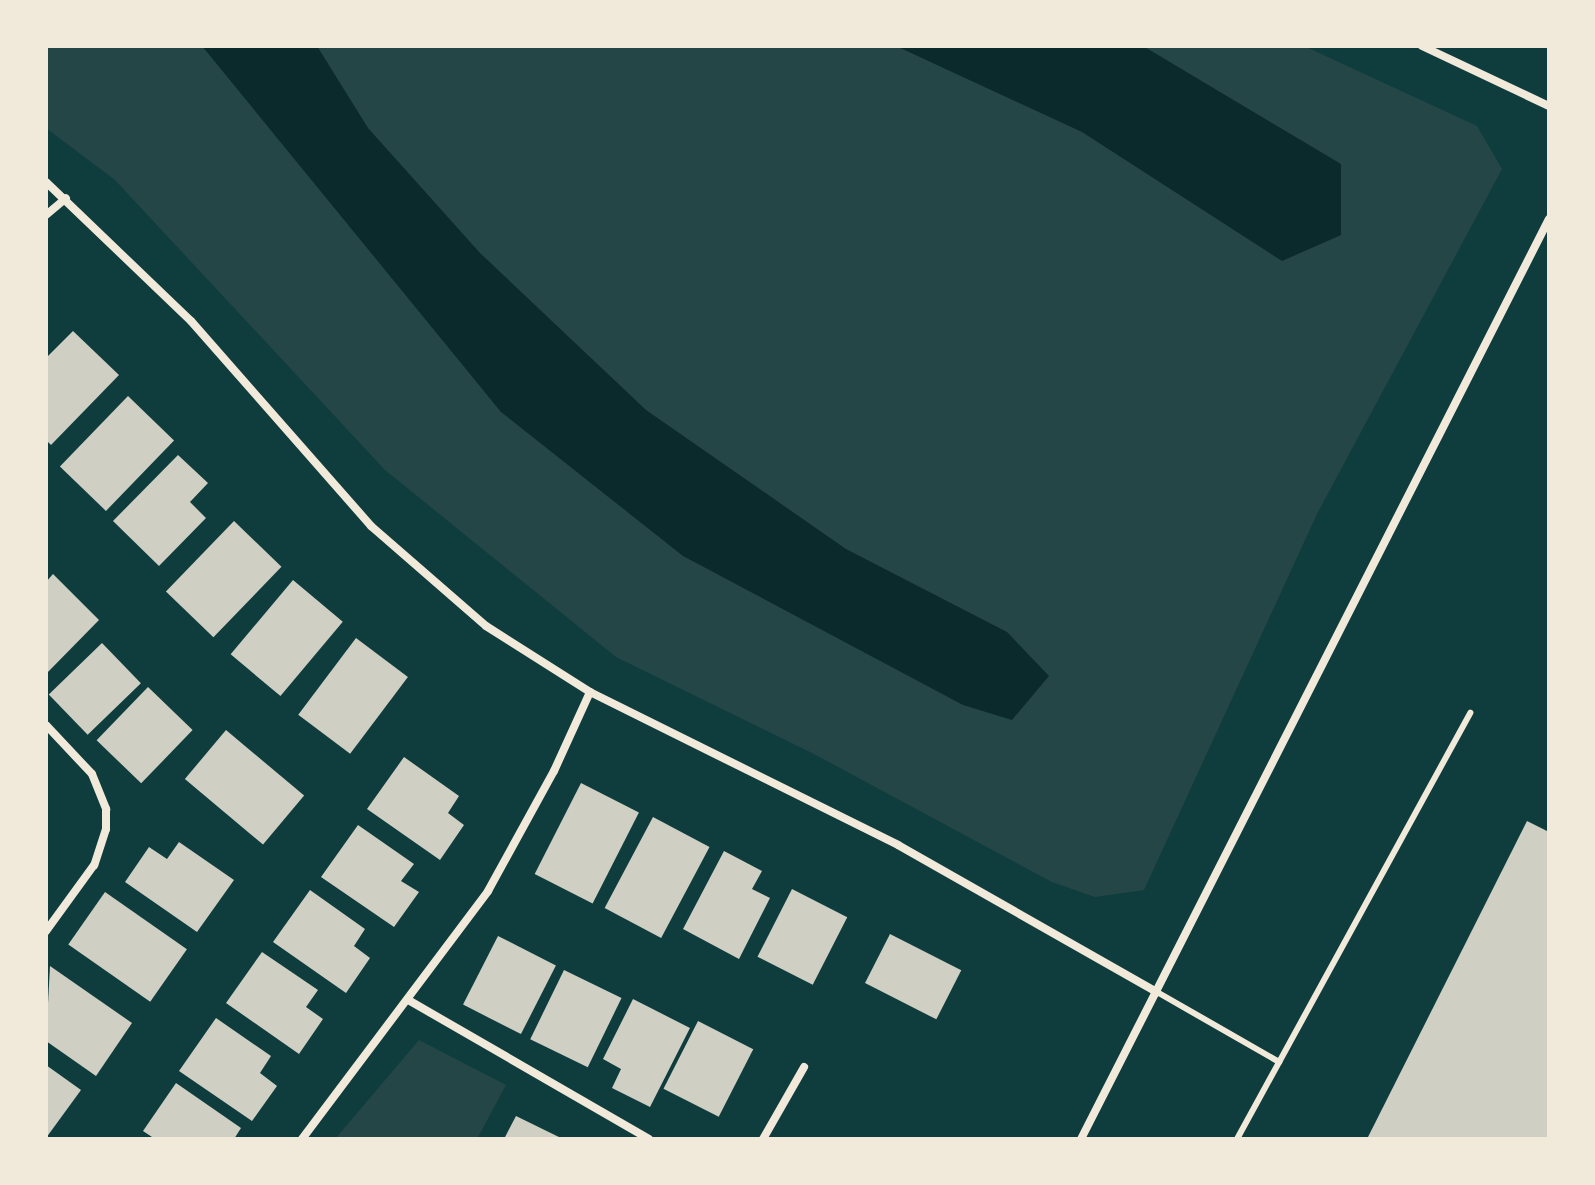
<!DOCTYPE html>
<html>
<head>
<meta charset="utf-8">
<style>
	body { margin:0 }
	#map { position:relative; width:1595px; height:1185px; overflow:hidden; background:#0f3d3e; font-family:Commissioner,sans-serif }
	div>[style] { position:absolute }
	.green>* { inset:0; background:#244646 }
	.water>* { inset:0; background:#0a2a2b }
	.building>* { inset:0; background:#cfcfc3; transform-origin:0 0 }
	.service>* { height:6px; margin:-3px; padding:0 3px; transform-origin:3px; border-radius:3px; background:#f1e9da }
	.minor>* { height:8px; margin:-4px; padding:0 4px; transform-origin:4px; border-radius:4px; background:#f1e9da }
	span { translate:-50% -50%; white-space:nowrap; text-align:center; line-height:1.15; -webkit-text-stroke:7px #f1e9da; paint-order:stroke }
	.frame { position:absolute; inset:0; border:48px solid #f1e9da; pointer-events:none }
</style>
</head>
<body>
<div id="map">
	<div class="green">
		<i style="clip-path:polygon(46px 46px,1304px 46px,1477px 126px,1502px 169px,1317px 514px,1144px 890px,1095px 897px,1052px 882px,814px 754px,616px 657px,385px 470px,115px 180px,46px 128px)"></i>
		<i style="clip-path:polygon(419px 1040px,506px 1085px,477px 1139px,335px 1139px)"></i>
	</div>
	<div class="water">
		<i style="clip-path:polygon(202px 46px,317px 46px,368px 128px,480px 253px,646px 410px,846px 549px,1007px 632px,1049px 676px,1012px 720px,963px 705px,683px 556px,501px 412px)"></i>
		<i style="clip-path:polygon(896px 46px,1143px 46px,1341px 164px,1341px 235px,1282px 261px,1082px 132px)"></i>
	</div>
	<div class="building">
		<i style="clip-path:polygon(73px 331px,119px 375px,51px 445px,46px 440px,46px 358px)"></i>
		<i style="left:128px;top:396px;width:64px;height:98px;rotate:44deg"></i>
		<i style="clip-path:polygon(178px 455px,208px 483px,190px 502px,206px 518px,159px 566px,113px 521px)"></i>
		<i style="left:234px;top:521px;width:66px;height:98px;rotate:44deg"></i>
		<i style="clip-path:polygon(53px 574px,99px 620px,46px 674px,46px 582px)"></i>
		<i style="left:293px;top:580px;width:65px;height:97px;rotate:40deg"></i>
		<i style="left:356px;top:638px;width:65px;height:96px;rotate:37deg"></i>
		<i style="left:102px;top:643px;width:56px;height:74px;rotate:46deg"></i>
		<i style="left:148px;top:687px;width:62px;height:74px;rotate:44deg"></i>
		<i style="left:226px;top:730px;width:102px;height:64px;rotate:40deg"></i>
		<i style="clip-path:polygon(404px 757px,459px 796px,448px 813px,464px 825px,440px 860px,367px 809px)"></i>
		<i style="left:581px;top:783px;width:65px;height:102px;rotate:27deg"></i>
		<i style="left:653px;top:817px;width:64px;height:103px;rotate:28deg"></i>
		<i style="clip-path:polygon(1527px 821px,1549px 832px,1549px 1139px,1367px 1139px)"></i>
		<i style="clip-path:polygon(358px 825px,414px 864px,401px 881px,419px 892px,394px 927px,321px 877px)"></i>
		<i style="clip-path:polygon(179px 842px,234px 880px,197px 932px,125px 882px,149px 847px,167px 859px)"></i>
		<i style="clip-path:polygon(724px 851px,762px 871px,752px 889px,770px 898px,739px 959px,683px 929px)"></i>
		<i style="left:792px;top:889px;width:62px;height:76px;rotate:27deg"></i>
		<i style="clip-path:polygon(310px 890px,365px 929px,354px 946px,370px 958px,346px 993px,273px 942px)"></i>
		<i style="left:105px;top:892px;width:100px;height:64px;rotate:35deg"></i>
		<i style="left:890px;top:934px;width:80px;height:55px;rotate:27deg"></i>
		<i style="left:498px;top:936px;width:65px;height:77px;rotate:27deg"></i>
		<i style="clip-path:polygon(262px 952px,318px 990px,306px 1007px,323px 1019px,299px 1054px,226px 1003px)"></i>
		<i style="clip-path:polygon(50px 966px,132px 1023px,96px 1076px,46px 1041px)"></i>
		<i style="left:564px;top:970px;width:64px;height:77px;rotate:26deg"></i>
		<i style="clip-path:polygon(633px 999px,690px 1028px,650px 1107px,612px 1088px,621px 1069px,603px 1059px)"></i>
		<i style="clip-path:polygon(216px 1018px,271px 1056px,260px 1073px,277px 1086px,252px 1121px,179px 1071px)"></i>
		<i style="left:698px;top:1021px;width:62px;height:76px;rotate:27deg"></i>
		<i style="clip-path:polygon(46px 1065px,81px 1090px,46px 1138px)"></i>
		<i style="clip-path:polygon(176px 1083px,241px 1128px,234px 1139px,155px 1139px,143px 1131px)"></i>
		<i style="clip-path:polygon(516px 1116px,563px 1139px,504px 1139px)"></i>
	</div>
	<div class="service">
		<i style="left:1157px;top:992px;width:141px;rotate:29.8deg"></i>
		<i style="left:1237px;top:1139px;width:486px;rotate:-61.3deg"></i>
	</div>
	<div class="minor">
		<i style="left:1422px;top:46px;width:140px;rotate:25.3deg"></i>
		<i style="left:46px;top:182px;width:201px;rotate:43.8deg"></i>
		<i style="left:191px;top:321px;width:273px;rotate:48.7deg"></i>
		<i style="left:371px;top:526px;width:152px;rotate:41deg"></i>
		<i style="left:486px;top:626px;width:123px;rotate:32.4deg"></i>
		<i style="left:590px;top:692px;width:344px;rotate:26.4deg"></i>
		<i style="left:898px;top:845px;width:298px;rotate:29.6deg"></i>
		<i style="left:46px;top:215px;width:26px;rotate:-40deg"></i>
		<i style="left:46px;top:725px;width:67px;rotate:46.8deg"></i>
		<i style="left:92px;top:774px;width:38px;rotate:68deg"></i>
		<i style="left:106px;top:809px;width:20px;rotate:90deg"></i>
		<i style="left:106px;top:829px;width:38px;rotate:108deg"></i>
		<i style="left:94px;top:865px;width:82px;rotate:126deg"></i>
		<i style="left:410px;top:1001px;width:276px;rotate:30deg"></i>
		<i style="left:302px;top:1139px;width:310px;rotate:-53.1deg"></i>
		<i style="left:488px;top:891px;width:137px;rotate:-61.2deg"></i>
		<i style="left:554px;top:771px;width:87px;rotate:-65.5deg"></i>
		<i style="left:763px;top:1139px;width:83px;rotate:-60.3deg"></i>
		<i style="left:1081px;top:1139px;width:1032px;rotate:-63.04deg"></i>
	</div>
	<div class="frame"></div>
</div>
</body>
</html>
